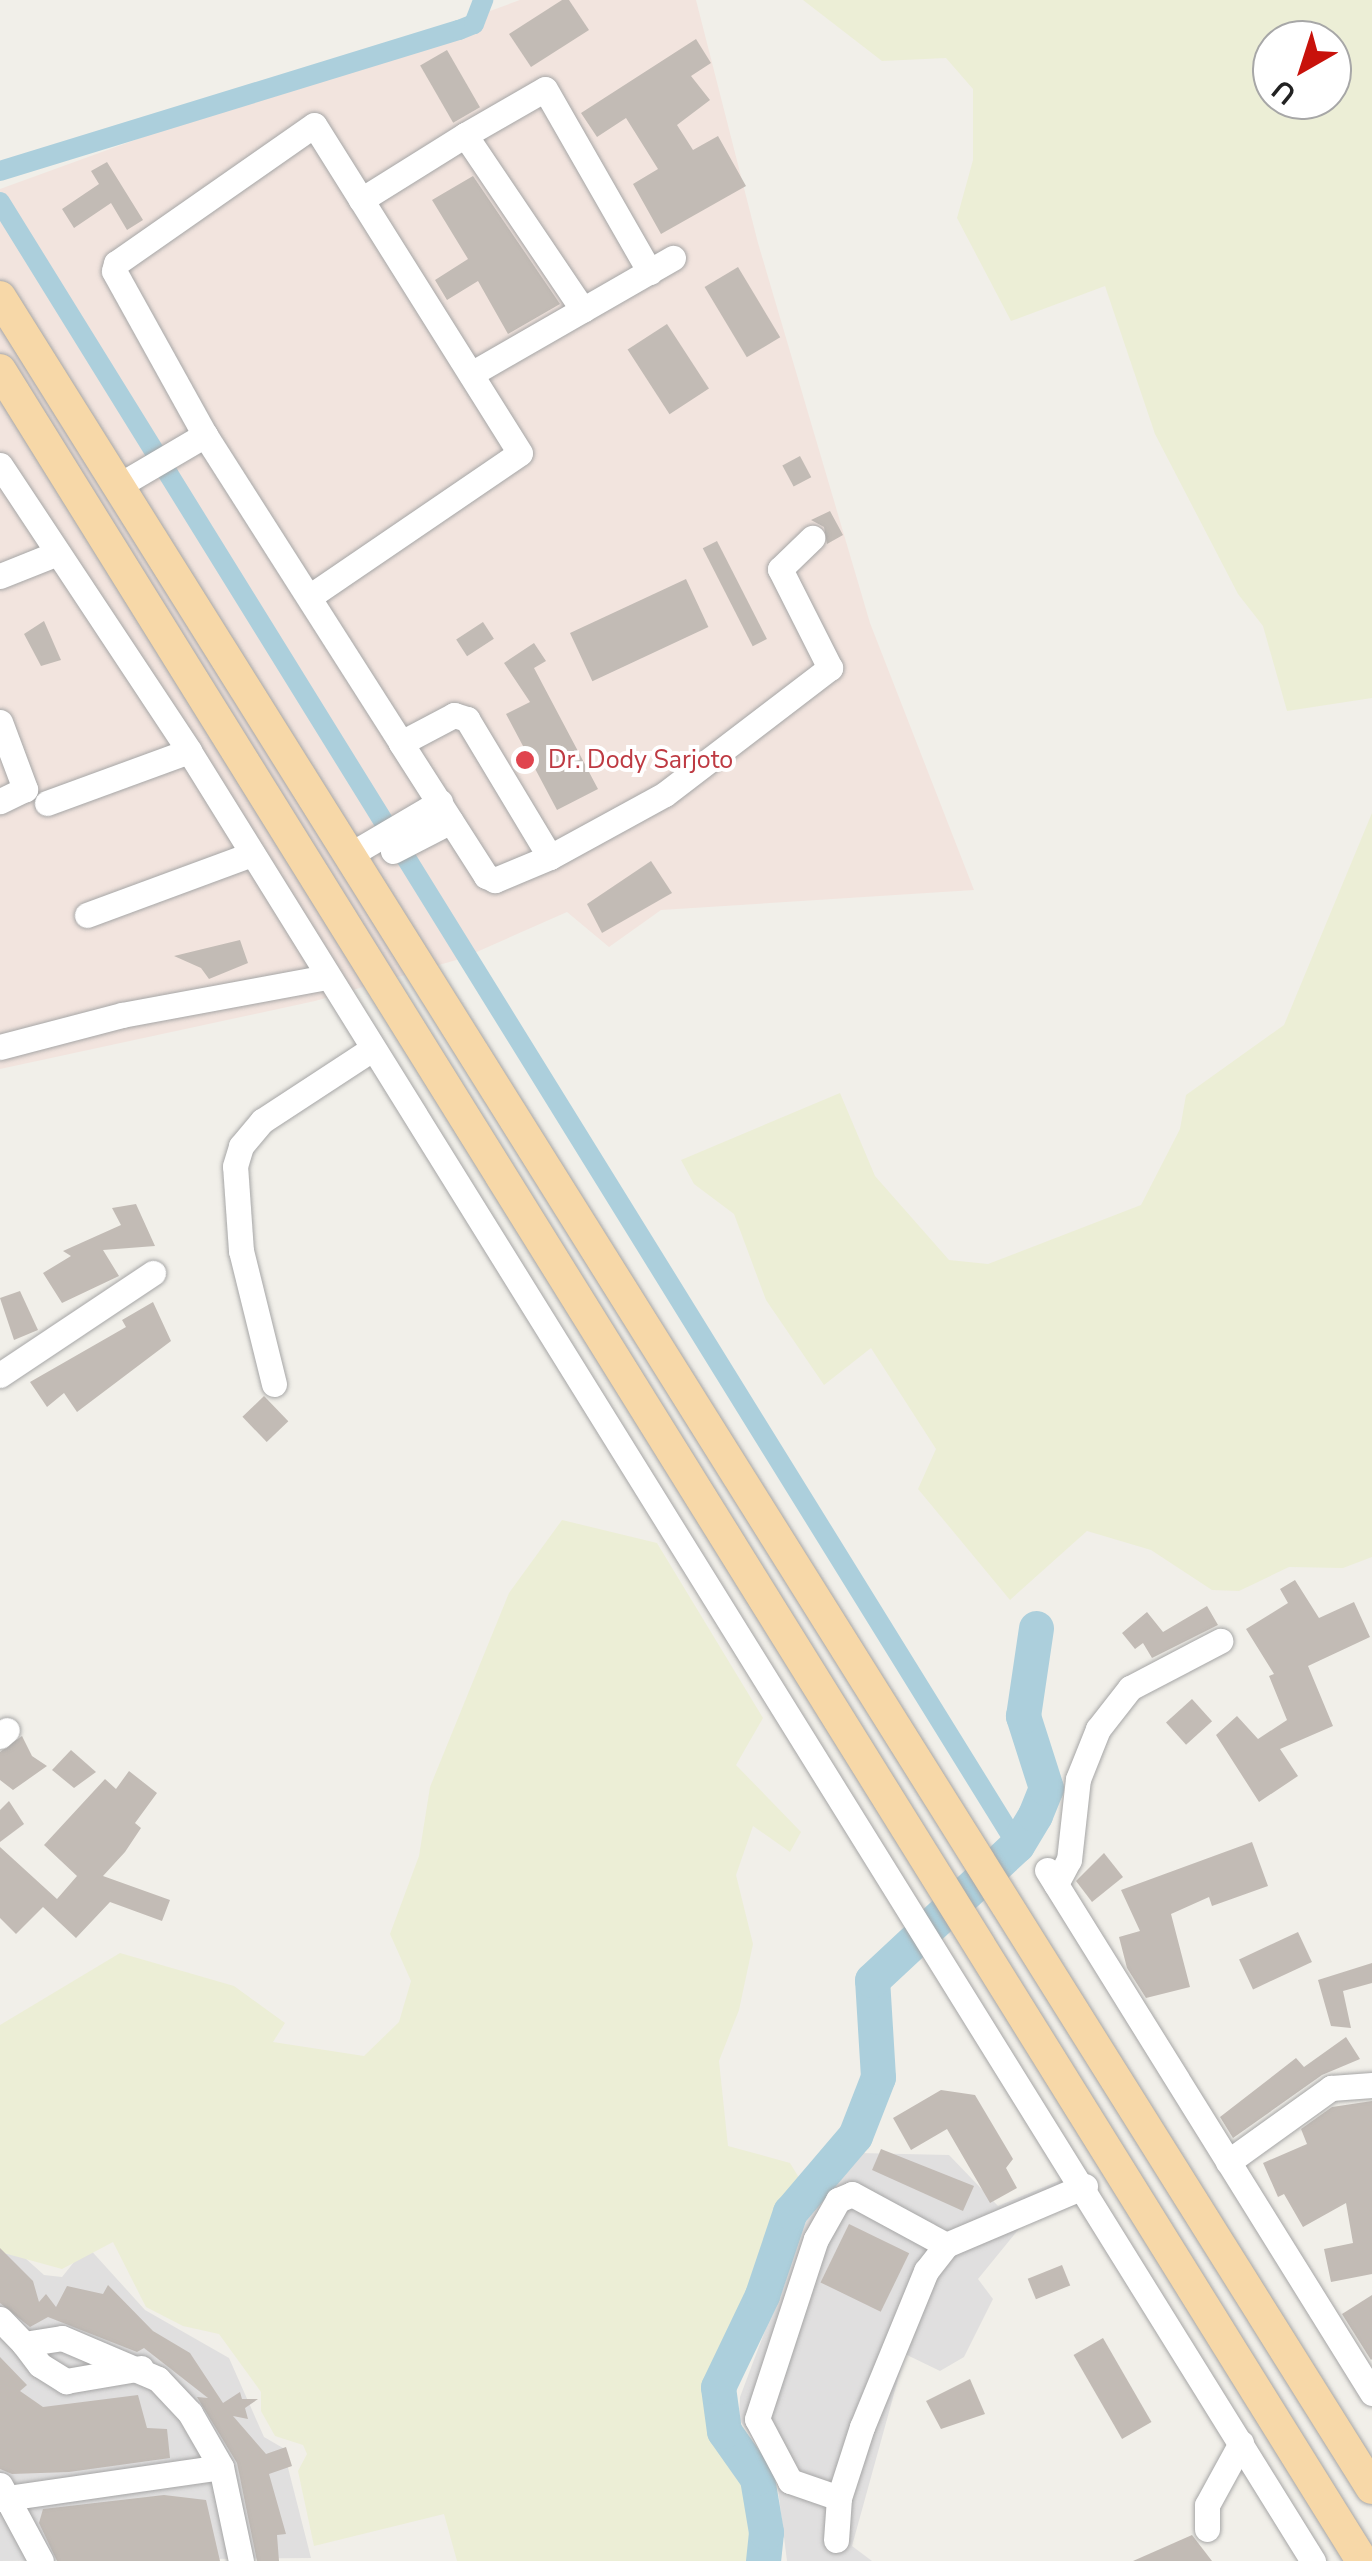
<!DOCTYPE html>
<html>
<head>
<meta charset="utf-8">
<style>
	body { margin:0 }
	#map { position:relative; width:1372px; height:2561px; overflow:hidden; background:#f1efe9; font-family:"Nunito Sans",sans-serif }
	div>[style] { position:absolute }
	.residential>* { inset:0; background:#e0dfdf }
	.military>* { inset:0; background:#f2e4de }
	.farmland>* { inset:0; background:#eceed6 }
	.canal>* { height:20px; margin:-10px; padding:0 10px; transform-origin:10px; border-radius:10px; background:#accfdc }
	.river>* { height:35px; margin:-17.5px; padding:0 17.5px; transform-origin:17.5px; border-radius:17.5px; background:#accfdc }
	.building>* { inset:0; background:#c2bbb5; transform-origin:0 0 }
	.roads { filter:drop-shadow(0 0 2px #a6a6a6) drop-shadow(0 0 2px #a6a6a6) }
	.minor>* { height:25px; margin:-12.5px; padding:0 12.5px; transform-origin:12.5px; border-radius:12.5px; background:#fff }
	.major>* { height:32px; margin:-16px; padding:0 16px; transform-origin:16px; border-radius:16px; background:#f7d8a8 }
	.dots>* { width:28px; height:28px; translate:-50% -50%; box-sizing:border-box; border:5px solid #fff; border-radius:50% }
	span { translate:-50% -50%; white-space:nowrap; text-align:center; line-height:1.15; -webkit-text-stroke:8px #fff; paint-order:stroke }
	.health-label { font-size:25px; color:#be3a42 }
	.left { translate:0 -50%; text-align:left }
	.north { position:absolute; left:1252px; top:20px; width:100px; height:100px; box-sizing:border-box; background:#fff; border:2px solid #a7a7a7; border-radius:50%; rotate:219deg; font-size:28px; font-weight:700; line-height:40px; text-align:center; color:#222 }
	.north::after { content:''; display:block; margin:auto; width:35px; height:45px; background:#c8120b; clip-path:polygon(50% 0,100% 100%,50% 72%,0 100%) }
</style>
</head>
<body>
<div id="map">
	<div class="residential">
		<i style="clip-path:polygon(859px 2153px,949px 2155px,998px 2206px,1066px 2178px,1077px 2205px,1023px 2224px,978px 2279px,993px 2299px,964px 2357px,940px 2371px,905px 2354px,852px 2546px,872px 2561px,787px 2561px,776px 2474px,739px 2419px,740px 2397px,815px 2198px)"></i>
		<i style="clip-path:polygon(87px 2246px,145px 2310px,229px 2358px,264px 2437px,283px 2448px,311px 2558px,0 2561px,0 2256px,15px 2249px,44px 2275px,62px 2277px)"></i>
	</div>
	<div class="military">
		<i style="clip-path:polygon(520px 0,696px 0,758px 243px,870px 623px,974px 890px,661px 910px,609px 947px,567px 912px,463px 958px,315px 1001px,0 1069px,0 189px)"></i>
	</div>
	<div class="farmland">
		<i style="clip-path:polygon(evenodd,803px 0,1372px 0,1372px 698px,1287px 711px,1263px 626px,1238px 594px,1155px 434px,1105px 286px,1011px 321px,957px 218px,973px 160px,973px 89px,946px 58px,882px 61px,803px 0,1332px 40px,1332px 100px,1272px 100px,1272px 40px,1332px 40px)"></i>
		<i style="clip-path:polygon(1372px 813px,1372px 1557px,1343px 1568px,1289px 1567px,1239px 1591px,1212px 1590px,1151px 1550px,1087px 1531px,1010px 1600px,918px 1489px,936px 1449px,871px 1348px,824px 1385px,766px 1300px,734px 1214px,694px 1184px,681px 1160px,840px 1093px,875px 1176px,949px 1260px,988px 1264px,1141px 1205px,1180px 1129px,1186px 1095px,1284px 1025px)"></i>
		<i style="clip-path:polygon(562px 1520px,657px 1543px,763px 1718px,736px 1765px,801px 1832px,790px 1852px,753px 1826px,736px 1875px,753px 1944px,739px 2010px,719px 2061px,728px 2146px,790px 2163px,801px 2181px,771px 2235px,708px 2401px,765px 2474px,774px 2561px,457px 2561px,444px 2514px,314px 2546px,298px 2471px,307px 2454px,303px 2445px,275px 2436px,261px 2411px,261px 2392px,219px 2334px,183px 2326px,146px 2307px,113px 2242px,62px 2269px,0 2252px,0 2025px,120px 1953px,234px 1986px,285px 2023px,273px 2042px,364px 2056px,399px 2022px,411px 1981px,390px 1934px,419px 1856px,430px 1787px,509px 1593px)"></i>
	</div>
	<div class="canal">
		<i style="left:0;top:171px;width:480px;rotate:-17.1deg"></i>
		<i style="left:459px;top:30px;width:16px;rotate:-22deg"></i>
		<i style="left:474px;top:24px;width:26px;rotate:-69deg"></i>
		<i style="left:0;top:202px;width:1932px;rotate:58.24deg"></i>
	</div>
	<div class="river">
		<i style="left:763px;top:2561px;width:29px;rotate:-84deg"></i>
		<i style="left:766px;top:2532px;width:55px;rotate:-99.5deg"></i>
		<i style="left:757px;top:2478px;width:57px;rotate:-125.1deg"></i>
		<i style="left:724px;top:2431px;width:44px;rotate:-97.8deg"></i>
		<i style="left:718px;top:2387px;width:102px;rotate:-64.4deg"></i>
		<i style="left:762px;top:2295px;width:88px;rotate:-71.4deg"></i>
		<i style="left:790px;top:2212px;width:100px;rotate:-49.5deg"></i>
		<i style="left:855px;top:2136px;width:63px;rotate:-68.7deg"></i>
		<i style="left:878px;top:2077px;width:97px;rotate:-93.5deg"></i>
		<i style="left:872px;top:1980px;width:198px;rotate:-43deg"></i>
		<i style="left:1017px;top:1845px;width:35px;rotate:-59deg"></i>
		<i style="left:1035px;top:1815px;width:29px;rotate:-68deg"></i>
		<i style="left:1046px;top:1788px;width:76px;rotate:-107.7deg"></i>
		<i style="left:1023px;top:1716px;width:89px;rotate:-81.6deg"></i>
	</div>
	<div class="building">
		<i style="clip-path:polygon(562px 0,569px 0,589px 30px,531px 67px,509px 34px)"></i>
		<i style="clip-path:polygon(696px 39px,711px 63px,691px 76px,710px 100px,677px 125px,693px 150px,718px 136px,746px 186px,661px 234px,633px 184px,658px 169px,626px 118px,597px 137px,581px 113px)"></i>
		<i style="left:447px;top:50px;width:66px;height:31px;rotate:60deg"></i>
		<i style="clip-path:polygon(107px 162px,143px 220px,127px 230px,111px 203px,74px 228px,62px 209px,99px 184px,91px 171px)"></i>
		<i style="clip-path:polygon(473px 176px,560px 304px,508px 334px,478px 281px,447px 300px,435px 280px,468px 259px,432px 200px)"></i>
		<i style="left:738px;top:267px;width:82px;height:39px;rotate:59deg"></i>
		<i style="left:667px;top:324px;width:77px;height:47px;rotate:57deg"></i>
		<i style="left:800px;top:456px;width:24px;height:20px;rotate:62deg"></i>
		<i style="clip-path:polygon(830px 511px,843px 535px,827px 544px,824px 527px,811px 520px)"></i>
		<i style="left:717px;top:541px;width:110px;height:16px;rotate:63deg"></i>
		<i style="left:686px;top:579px;width:53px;height:128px;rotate:65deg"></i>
		<i style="clip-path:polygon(44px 621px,61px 660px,41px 666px,24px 634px)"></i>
		<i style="left:483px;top:622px;width:20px;height:32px;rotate:57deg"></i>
		<i style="clip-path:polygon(534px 643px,546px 661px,534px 668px,598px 789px,557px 810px,506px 714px,530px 702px,504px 663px)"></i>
		<i style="clip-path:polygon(651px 861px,672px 893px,602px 933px,587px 904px)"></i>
		<i style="clip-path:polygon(240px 940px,248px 963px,209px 979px,201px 968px,174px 956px)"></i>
		<i style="clip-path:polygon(136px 1204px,155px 1246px,103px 1250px,119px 1276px,62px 1303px,43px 1273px,71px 1256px,63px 1251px,121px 1225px,112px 1208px)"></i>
		<i style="clip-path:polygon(20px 1291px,38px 1330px,14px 1340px,0 1298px)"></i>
		<i style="clip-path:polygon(153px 1302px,171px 1341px,77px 1412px,64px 1393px,47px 1407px,30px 1382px,126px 1327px,122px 1320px)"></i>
		<i style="left:264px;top:1396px;width:35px;height:30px;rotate:46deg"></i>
		<i style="clip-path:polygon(1295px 1580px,1319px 1618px,1354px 1602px,1370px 1637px,1308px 1666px,1333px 1726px,1280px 1749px,1298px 1776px,1259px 1802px,1216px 1735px,1237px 1716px,1258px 1739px,1287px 1720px,1269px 1676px,1274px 1674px,1246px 1629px,1288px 1603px,1280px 1589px)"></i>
		<i style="clip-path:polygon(1207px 1606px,1218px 1625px,1152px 1658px,1143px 1643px,1135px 1649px,1122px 1633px,1147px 1612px,1163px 1632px)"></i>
		<i style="left:1192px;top:1699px;width:30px;height:35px;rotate:48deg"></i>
		<i style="clip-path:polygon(22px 1736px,32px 1756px,47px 1766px,13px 1790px,0 1780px,0 1752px)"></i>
		<i style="clip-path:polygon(71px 1750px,96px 1772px,74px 1788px,52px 1770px)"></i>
		<i style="clip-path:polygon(129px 1771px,157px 1793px,135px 1823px,141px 1828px,125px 1852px,103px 1876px,170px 1900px,162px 1921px,110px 1902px,76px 1938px,43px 1907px,16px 1934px,0 1918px,0 1847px,57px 1899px,77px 1876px,44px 1845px,105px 1779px,116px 1789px)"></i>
		<i style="clip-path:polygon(9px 1801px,24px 1824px,0 1842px,0 1810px)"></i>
		<i style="clip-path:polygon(1252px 1842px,1268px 1886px,1212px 1906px,1209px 1897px,1171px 1914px,1190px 1987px,1146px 1998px,1127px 1968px,1119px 1937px,1140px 1931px,1121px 1890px)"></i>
		<i style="clip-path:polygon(1104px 1853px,1123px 1877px,1092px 1902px,1076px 1881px)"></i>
		<i style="left:1298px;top:1932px;width:33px;height:65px;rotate:65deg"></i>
		<i style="clip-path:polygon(1372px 1963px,1372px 1983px,1343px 1991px,1351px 2028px,1331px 2026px,1318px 1980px)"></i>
		<i style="clip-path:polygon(1346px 2037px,1360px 2059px,1322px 2075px,1233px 2138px,1220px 2117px,1296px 2058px,1304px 2067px)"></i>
		<i style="clip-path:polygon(941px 2090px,975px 2095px,1013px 2159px,1006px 2168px,1017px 2188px,990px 2203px,947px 2129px,911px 2150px,893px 2118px)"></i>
		<i style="clip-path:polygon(1372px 2101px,1372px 2274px,1331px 2282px,1324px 2249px,1353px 2243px,1346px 2203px,1303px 2227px,1284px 2194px,1278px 2197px,1263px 2163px,1307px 2144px,1301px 2129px,1332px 2107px)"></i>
		<i style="clip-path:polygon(881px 2149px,974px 2186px,963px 2211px,872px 2170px)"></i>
		<i style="left:849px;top:2224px;width:67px;height:65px;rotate:26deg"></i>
		<i style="clip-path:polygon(0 2248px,33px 2281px,39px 2302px,46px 2294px,56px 2307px,67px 2286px,103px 2294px,108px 2285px,153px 2331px,190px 2353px,223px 2403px,240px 2392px,242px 2399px,258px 2399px,245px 2408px,248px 2419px,233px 2416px,266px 2454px,286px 2447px,292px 2466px,269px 2474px,286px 2534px,277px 2535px,279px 2561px,257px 2561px,237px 2463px,197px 2397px,208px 2398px,144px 2348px,137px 2352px,48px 2317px,30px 2327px,0 2303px)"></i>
		<i style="left:1062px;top:2265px;width:22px;height:37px;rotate:68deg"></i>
		<i style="clip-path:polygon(1372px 2295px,1372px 2359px,1371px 2360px,1342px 2314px)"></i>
		<i style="left:1103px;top:2338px;width:97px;height:34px;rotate:60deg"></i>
		<i style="clip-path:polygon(0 2357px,27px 2385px,20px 2391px,43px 2407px,138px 2395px,147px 2428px,167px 2429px,170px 2458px,69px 2472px,12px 2474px,0 2469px)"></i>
		<i style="clip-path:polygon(970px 2379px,985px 2414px,941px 2429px,926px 2401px)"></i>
		<i style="clip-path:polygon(164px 2495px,206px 2500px,220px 2561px,57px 2561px,39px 2523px,43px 2509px)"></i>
		<i style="clip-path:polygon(1192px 2535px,1212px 2561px,1133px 2561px)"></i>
	</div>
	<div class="roads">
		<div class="minor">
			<i style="left:465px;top:135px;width:92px;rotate:-29.9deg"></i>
			<i style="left:545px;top:89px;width:211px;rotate:60.2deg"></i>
			<i style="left:361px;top:200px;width:123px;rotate:-32deg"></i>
			<i style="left:465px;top:135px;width:211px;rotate:56deg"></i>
			<i style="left:471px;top:374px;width:233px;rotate:-29.9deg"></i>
			<i style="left:0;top:465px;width:343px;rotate:56.5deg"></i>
			<i style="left:189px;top:751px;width:2131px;rotate:58.16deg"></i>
			<i style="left:118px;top:486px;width:101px;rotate:-30.4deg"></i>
			<i style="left:0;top:576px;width:59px;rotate:-21.8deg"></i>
			<i style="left:309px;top:597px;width:255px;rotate:-34.3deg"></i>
			<i style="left:520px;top:453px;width:387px;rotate:-122.1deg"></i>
			<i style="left:314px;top:125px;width:241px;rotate:145.1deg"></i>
			<i style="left:116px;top:263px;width:8px;rotate:104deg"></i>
			<i style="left:114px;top:271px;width:188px;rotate:61deg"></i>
			<i style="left:205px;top:435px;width:365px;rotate:57.5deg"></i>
			<i style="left:454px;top:715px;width:14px;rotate:17deg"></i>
			<i style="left:467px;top:719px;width:161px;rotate:59deg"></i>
			<i style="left:550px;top:857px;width:60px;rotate:157.3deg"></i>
			<i style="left:495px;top:880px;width:10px;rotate:-156deg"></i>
			<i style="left:486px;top:876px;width:158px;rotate:-122.6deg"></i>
			<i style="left:401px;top:743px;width:60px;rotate:-27.8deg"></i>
			<i style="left:0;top:722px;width:72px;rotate:69.5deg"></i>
			<i style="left:25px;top:789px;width:28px;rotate:154deg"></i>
			<i style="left:47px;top:803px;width:151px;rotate:-20.1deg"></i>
			<i style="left:393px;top:851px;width:65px;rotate:-27.3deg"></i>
			<i style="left:353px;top:853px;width:101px;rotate:-30.4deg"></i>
			<i style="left:550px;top:857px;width:131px;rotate:-28.7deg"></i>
			<i style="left:665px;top:794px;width:208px;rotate:-37.4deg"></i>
			<i style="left:830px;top:668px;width:111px;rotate:-116.8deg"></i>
			<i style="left:780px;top:569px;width:45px;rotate:-44.1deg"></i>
			<i style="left:87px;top:915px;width:176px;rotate:-20.3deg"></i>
			<i style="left:0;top:1047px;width:126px;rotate:-14.7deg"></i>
			<i style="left:122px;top:1015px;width:208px;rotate:-10.5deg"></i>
			<i style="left:0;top:1375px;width:184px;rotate:-33.7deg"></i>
			<i style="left:274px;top:1384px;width:137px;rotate:-103.9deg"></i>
			<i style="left:241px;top:1251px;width:85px;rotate:-94deg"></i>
			<i style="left:235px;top:1166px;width:21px;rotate:-73deg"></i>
			<i style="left:241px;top:1146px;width:33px;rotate:-50deg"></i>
			<i style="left:262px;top:1121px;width:131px;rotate:-33.2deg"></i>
			<i style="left:0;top:1736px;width:9px;rotate:-41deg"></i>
			<i style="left:1047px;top:1870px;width:616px;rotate:58.14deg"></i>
			<i style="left:1056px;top:1884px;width:27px;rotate:-62deg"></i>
			<i style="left:1069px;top:1860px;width:81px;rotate:-83.7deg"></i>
			<i style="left:1078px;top:1779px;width:54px;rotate:-68.2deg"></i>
			<i style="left:1098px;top:1729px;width:52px;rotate:-52deg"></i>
			<i style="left:1130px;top:1688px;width:102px;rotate:-27.6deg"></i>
			<i style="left:1228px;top:2162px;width:127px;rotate:-35.7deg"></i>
			<i style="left:1331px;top:2088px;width:41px;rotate:-4.2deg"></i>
			<i style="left:0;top:2319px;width:35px;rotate:46deg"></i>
			<i style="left:24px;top:2344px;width:38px;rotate:-9deg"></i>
			<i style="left:62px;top:2338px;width:104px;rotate:23.1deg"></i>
			<i style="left:158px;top:2379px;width:47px;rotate:46.7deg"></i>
			<i style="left:190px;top:2413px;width:62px;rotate:60.1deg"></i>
			<i style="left:24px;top:2344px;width:26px;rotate:53deg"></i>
			<i style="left:40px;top:2365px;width:31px;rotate:32deg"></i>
			<i style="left:66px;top:2381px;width:76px;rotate:-9.8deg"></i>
			<i style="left:0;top:2485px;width:86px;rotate:61.7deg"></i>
			<i style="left:839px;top:2498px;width:52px;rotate:-160.9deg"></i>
			<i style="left:790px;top:2481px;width:70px;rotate:-118deg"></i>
			<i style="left:757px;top:2419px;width:189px;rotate:-71.9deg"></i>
			<i style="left:816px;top:2239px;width:45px;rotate:-60.6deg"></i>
			<i style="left:838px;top:2200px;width:15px;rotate:-23deg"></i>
			<i style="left:852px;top:2194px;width:107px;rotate:28.5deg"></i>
			<i style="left:0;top:2499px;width:223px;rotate:-8.2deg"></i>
			<i style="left:221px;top:2467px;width:96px;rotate:78deg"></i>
			<i style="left:1207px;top:2529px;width:24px;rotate:-90deg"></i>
			<i style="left:1207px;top:2505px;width:71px;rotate:-61.3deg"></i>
			<i style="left:836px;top:2540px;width:42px;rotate:-85.9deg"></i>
			<i style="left:839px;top:2498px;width:75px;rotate:-72.1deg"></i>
			<i style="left:862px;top:2427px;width:169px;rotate:-67.7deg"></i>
			<i style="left:926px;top:2271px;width:33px;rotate:-52deg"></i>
			<i style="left:946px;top:2245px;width:151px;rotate:-23deg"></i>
		</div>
		<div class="major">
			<i style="left:0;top:297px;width:2585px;rotate:57.95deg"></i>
			<i style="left:0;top:370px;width:2580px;rotate:58.13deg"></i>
		</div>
	</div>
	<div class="dots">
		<i style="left:525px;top:760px;background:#e0444e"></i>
	</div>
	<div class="health-label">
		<span class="left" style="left:548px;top:760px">Dr. Dody Sarjoto</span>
	</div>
	<div class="north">U</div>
</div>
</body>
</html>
